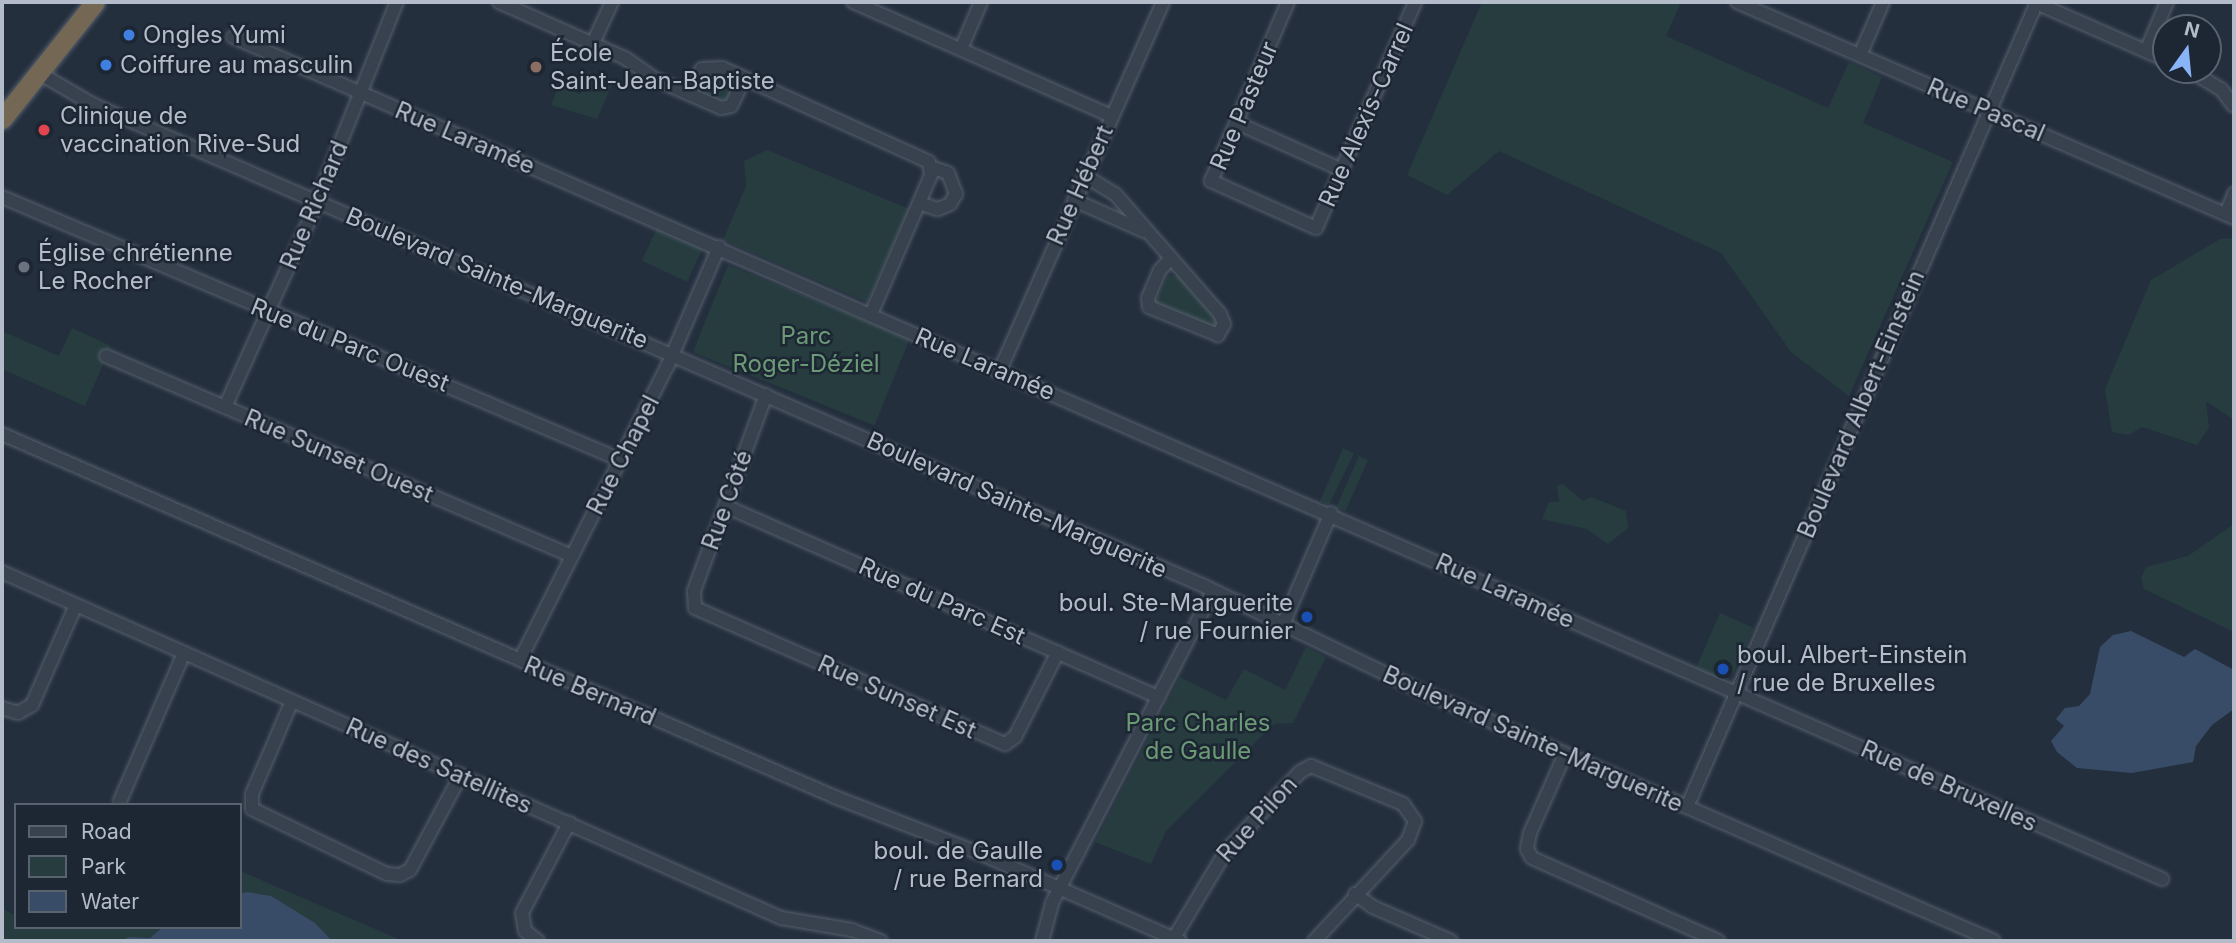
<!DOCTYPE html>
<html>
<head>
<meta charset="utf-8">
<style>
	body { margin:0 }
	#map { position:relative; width:2236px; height:943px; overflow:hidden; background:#242f3e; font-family:Inter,sans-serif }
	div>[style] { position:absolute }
	.green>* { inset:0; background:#263c3f; transform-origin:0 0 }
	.round { border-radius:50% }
	.water>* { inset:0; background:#394c67 }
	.roads { filter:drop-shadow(0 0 2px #565f6c) drop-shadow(0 0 2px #565f6c) }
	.minor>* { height:12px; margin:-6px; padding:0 6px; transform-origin:6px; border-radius:6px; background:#38414e }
	.highway>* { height:19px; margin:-9.5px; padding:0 9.5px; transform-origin:9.5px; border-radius:9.5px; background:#746855 }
	.dots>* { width:19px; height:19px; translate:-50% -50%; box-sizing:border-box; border:4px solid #1d2633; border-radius:50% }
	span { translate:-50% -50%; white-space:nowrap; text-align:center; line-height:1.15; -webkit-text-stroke:5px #1d2633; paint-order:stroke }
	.poi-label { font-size:24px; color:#b4bcc9 }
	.left { translate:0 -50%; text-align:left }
	.right { translate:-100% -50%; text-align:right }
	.street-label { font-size:24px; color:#b4bcc9 }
	.park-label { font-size:24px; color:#6b9a76 }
	.frame { position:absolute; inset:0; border:4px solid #b4bcc9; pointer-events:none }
	.legend { position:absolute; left:14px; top:803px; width:228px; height:126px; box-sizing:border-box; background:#1d2633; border:2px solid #59626f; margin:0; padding:9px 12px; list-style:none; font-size:21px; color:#b4bcc9 }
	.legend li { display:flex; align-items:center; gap:14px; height:35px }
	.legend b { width:35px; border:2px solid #59626f }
	.north { position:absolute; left:2152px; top:14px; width:70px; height:70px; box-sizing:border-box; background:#1d2633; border:2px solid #59626f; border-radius:50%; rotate:15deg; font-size:19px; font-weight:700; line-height:28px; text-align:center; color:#b4bcc9 }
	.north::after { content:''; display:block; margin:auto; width:24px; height:32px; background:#8ab4f8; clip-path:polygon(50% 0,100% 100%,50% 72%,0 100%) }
</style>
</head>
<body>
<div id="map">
	<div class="green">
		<i style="clip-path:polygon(1482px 2px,1681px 2px,1666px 36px,1828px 108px,1849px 62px,1882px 77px,1863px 123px,1953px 162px,1849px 396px,1791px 352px,1721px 253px,1499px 151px,1447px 195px,1407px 175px)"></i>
		<i class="round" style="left:702px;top:72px;width:30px;height:30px"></i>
		<i style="clip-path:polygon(589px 72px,613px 82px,597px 119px,551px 105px,559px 85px,580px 94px)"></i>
		<i style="clip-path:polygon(767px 150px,909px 209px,867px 302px,723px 240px,746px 186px,744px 161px)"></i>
		<i style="left:657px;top:228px;width:50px;height:36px;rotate:25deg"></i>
		<i style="clip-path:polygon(2234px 238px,2234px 420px,2206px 401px,2209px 428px,2197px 445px,2142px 427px,2129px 435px,2112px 432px,2105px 389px,2151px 280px,2220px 239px)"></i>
		<i style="left:728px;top:265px;width:196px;height:94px;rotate:22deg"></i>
		<i style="clip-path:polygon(1168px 275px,1180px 277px,1216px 320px,1215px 328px,1154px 304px)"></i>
		<i style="clip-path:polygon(72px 328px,111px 346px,85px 406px,2px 369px,2px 331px,59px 356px)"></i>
		<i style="clip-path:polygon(1343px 448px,1354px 453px,1329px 505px,1320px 501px)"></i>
		<i style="left:1359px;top:456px;width:10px;height:56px;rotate:24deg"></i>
		<i style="clip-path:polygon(1563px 484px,1583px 501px,1591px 497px,1626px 511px,1628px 528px,1608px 544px,1587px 529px,1542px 519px,1549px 502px,1559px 502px,1557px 485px)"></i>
		<i style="clip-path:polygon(2234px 524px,2234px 632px,2144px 589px,2141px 578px,2146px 567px,2188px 556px)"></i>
		<i style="clip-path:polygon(1720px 613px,1754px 628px,1733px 674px,1718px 679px,1696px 668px)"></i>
		<i style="clip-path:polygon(1306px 647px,1326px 657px,1293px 723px,1274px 724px,1166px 831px,1151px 864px,1095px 842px,1180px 677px,1226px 700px,1244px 669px,1285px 690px)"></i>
		<i style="clip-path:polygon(240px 871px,403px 941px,2px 941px,3px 909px,16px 916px,16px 927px,240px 927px)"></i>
	</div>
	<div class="water">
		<i style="clip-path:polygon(2131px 631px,2184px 657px,2195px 649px,2234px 670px,2234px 709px,2212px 725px,2196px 746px,2193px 762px,2132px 773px,2077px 768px,2057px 752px,2051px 741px,2064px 726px,2056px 719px,2065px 708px,2079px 706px,2090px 694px,2100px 647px,2113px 635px)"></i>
		<i style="clip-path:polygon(247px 892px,271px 896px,315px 923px,330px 939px,343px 941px,120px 941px,129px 937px,150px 938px,163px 927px,240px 927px,240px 894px)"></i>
	</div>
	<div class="roads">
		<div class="minor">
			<i style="left:499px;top:2px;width:138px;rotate:24deg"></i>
			<i style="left:625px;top:58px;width:39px;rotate:35deg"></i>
			<i style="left:657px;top:80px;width:70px;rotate:23.6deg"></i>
			<i style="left:721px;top:108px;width:10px;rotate:-11deg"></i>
			<i style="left:731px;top:106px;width:30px;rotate:-64deg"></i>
			<i style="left:853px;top:2px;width:282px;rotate:23.8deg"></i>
			<i style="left:1288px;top:2px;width:195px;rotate:113.3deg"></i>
			<i style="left:1211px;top:181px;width:115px;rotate:24.1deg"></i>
			<i style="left:1316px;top:228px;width:247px;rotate:-66.3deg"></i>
			<i style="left:1737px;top:2px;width:542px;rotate:23.49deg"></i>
			<i style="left:2036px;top:3px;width:142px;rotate:23.7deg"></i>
			<i style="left:233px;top:37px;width:2105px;rotate:23.58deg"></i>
			<i style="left:593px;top:43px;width:45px;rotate:-65.1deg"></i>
			<i style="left:961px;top:49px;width:51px;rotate:-66.9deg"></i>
			<i style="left:2146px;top:51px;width:53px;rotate:-66.8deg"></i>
			<i style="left:1860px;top:55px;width:58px;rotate:-66.5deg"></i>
			<i style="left:2189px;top:70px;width:37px;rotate:31deg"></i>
			<i style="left:2221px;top:89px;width:21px;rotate:53deg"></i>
			<i style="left:39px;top:73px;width:64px;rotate:30.2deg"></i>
			<i style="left:94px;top:105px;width:1208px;rotate:23.42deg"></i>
			<i style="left:1202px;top:585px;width:241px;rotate:25.8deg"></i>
			<i style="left:1419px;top:690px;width:627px;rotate:23.58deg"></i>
			<i style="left:689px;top:94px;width:28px;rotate:-63deg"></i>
			<i style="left:702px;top:69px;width:20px;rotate:-3deg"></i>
			<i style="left:722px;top:68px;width:227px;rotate:24.4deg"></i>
			<i style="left:929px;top:162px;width:13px;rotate:81deg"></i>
			<i style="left:931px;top:175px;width:151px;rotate:113.3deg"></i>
			<i style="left:1237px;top:123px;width:115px;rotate:24.1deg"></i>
			<i style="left:1085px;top:176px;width:35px;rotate:31deg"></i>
			<i style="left:1115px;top:194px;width:159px;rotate:48.8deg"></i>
			<i style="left:1220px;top:314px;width:11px;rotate:68deg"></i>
			<i style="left:1224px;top:324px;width:13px;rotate:119deg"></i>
			<i style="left:1218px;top:335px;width:74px;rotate:-157.9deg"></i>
			<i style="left:1149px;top:307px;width:9px;rotate:-96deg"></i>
			<i style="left:1148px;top:298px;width:30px;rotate:-67deg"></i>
			<i style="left:1160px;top:270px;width:16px;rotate:-47deg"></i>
			<i style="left:2px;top:197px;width:673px;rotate:23.02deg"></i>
			<i style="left:1074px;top:200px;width:77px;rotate:23.9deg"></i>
			<i style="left:919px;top:203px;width:20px;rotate:18deg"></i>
			<i style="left:938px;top:209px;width:13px;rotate:-23deg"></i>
			<i style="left:950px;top:204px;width:12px;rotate:-59deg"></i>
			<i style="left:956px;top:194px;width:22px;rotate:-111deg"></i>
			<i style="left:948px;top:173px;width:18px;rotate:-161deg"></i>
			<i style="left:2226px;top:214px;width:22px;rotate:-68deg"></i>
			<i style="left:106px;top:356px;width:507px;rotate:23.23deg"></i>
			<i style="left:1000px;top:370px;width:402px;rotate:-66.1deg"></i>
			<i style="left:766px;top:395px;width:209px;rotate:110.2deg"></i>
			<i style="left:694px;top:591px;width:17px;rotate:87deg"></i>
			<i style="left:695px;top:608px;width:339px;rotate:23.7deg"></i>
			<i style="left:1005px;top:744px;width:12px;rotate:-35deg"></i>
			<i style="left:1015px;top:737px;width:95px;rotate:-63.2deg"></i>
			<i style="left:225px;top:407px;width:212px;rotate:-65.7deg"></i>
			<i style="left:312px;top:214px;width:228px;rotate:-68.2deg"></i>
			<i style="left:2px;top:434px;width:909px;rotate:23.55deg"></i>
			<i style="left:835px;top:797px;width:162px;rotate:21.3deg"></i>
			<i style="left:986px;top:856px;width:212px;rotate:23.7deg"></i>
			<i style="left:725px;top:506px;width:474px;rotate:23.8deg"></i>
			<i style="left:2px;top:572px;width:852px;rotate:23.95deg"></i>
			<i style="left:781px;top:918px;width:72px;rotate:9.6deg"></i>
			<i style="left:852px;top:930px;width:31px;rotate:21deg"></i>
			<i style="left:1283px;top:624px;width:121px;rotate:-66.6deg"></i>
			<i style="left:520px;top:660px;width:328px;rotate:-63.4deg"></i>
			<i style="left:667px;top:367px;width:131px;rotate:-66.6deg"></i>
			<i style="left:292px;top:701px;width:101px;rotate:113.3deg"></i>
			<i style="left:252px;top:794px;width:15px;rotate:90deg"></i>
			<i style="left:252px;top:809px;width:150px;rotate:25.7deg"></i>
			<i style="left:387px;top:874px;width:13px;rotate:4deg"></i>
			<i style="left:400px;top:875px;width:11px;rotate:-27deg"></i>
			<i style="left:410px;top:870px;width:108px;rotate:-61.8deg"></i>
			<i style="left:2px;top:708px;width:17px;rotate:17deg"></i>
			<i style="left:18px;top:713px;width:16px;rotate:-30deg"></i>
			<i style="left:32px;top:705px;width:109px;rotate:-66.3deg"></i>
			<i style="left:1565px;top:754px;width:86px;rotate:113.9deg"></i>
			<i style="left:1530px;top:833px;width:16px;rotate:101deg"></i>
			<i style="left:1527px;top:849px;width:10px;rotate:61deg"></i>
			<i style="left:1532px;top:858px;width:204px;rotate:24deg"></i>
			<i style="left:120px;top:801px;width:161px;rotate:-66.6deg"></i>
			<i style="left:1687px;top:807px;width:878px;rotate:-66.5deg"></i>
			<i style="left:1355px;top:894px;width:22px;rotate:36deg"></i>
			<i style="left:1373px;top:907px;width:85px;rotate:23.6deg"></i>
			<i style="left:1174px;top:938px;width:101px;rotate:-59.1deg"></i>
			<i style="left:1226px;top:851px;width:108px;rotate:-46.9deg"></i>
			<i style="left:1300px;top:772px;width:13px;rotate:-29deg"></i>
			<i style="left:1311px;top:766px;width:100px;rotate:22.4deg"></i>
			<i style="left:1403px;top:804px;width:21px;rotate:55deg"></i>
			<i style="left:1415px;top:821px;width:20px;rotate:110deg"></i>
			<i style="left:1408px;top:840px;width:138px;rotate:132.9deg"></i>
			<i style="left:538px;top:941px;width:16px;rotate:-142deg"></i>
			<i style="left:525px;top:931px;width:18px;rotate:-99deg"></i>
			<i style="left:522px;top:913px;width:102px;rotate:-62.4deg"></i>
			<i style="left:1042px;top:941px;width:39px;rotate:-75deg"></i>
			<i style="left:1052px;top:903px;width:351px;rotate:-62.7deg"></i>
		</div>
		<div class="highway">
			<i style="left:2px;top:119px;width:149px;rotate:-51.5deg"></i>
		</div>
	</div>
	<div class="dots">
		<i style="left:129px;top:35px;background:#3f7fe0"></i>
		<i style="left:106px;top:65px;background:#3f7fe0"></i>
		<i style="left:536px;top:67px;background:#8d6e63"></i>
		<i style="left:44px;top:130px;background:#e0444e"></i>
		<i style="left:24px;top:267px;background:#6b7280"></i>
		<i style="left:1307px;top:617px;background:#1a4fb4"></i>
		<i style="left:1723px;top:669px;background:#1a4fb4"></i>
		<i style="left:1057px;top:865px;background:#1a4fb4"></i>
	</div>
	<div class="poi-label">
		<span class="left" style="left:143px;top:35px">Ongles Yumi</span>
		<span class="left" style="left:550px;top:67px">École<br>Saint-Jean-Baptiste</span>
		<span class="left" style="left:120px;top:65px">Coiffure au masculin</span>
		<span class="left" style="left:60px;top:130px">Clinique de<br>vaccination Rive-Sud</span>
		<span class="left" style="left:38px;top:267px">Église chrétienne<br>Le Rocher</span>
		<span class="right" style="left:1293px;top:617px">boul. Ste-Marguerite<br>/ rue Fournier</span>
		<span class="left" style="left:1737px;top:669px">boul. Albert-Einstein<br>/ rue de Bruxelles</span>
		<span class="right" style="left:1043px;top:865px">boul. de Gaulle<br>/ rue Bernard</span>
	</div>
	<div class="street-label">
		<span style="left:1244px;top:106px;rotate:-67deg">Rue Pasteur</span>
		<span style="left:1986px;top:110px;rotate:23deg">Rue Pascal</span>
		<span style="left:1366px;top:115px;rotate:-66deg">Rue Alexis-Carrel</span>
		<span style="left:465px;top:138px;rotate:23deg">Rue Laramée</span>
		<span style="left:1080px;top:185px;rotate:-66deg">Rue Hébert</span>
		<span style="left:314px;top:205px;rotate:-67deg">Rue Richard</span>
		<span style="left:497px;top:278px;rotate:23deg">Boulevard Sainte-Marguerite</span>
		<span style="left:350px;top:345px;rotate:22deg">Rue du Parc Ouest</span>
		<span style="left:985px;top:364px;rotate:23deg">Rue Laramée</span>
		<span style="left:1861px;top:404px;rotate:-67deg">Boulevard Albert-Einstein</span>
		<span style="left:623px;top:455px;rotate:-63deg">Rue Chapel</span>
		<span style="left:339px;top:456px;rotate:23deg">Rue Sunset Ouest</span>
		<span style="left:727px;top:500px;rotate:-70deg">Rue Côté</span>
		<span style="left:1017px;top:505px;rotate:24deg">Boulevard Sainte-Marguerite</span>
		<span style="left:1505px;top:591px;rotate:24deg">Rue Laramée</span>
		<span style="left:942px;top:601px;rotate:24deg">Rue du Parc Est</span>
		<span style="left:590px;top:691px;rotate:23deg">Rue Bernard</span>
		<span style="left:897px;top:697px;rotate:24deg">Rue Sunset Est</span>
		<span style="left:1533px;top:739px;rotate:24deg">Boulevard Sainte-Marguerite</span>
		<span style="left:439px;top:766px;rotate:24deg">Rue des Satellites</span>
		<span style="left:1949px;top:786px;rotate:24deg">Rue de Bruxelles</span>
		<span style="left:1257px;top:819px;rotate:-48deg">Rue Pilon</span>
	</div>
	<div class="park-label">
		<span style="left:806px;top:350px">Parc<br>Roger-Déziel</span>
		<span style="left:1198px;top:737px">Parc Charles<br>de Gaulle</span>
	</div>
	<div class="frame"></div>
	<ul class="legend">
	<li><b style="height:9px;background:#38414e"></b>Road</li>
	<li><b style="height:19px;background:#263c3f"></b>Park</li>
	<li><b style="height:19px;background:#394c67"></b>Water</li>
	</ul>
	<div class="north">N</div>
</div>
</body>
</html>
